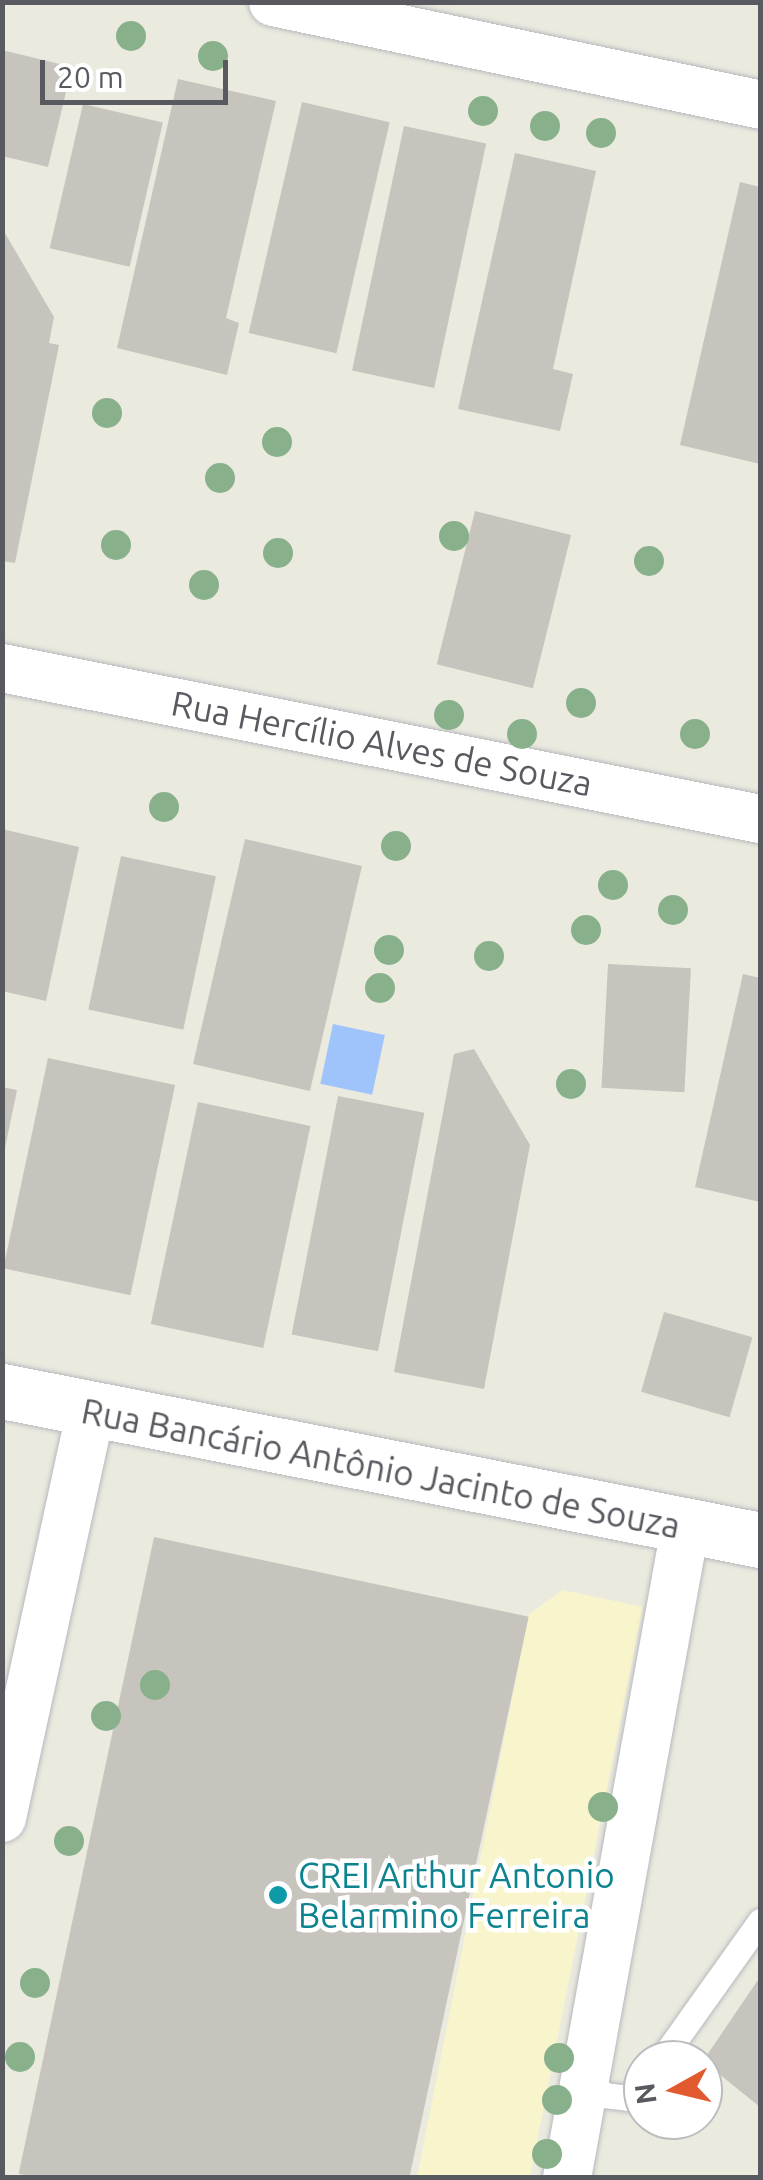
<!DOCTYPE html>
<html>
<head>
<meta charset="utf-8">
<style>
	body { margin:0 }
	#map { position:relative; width:763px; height:2180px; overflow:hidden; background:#ebeadf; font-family:Ubuntu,sans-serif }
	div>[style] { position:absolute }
	.sand>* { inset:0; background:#f8f5cd }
	.water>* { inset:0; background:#9fc4fb; transform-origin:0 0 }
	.building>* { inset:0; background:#c6c4bd; transform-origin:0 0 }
	.roads { filter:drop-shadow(0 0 2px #b7b8be) drop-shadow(0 0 2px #b7b8be) }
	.lane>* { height:25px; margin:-12.5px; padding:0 12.5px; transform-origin:12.5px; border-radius:12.5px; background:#fff }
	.street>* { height:48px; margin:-24px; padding:0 24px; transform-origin:24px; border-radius:24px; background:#fff }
	.secondary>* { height:55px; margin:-27.5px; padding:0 27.5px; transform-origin:27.5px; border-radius:27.5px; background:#fff }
	.trees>* { width:30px; height:30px; margin:-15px; border-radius:50%; background:#88b08b }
	.dots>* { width:28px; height:28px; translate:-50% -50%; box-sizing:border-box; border:5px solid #fff; border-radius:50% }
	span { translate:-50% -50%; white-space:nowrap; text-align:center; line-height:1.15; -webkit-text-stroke:9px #fff; paint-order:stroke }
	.street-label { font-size:35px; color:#585a60 }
	.culture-label { font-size:35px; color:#0d838f }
	.left { translate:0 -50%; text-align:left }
	.frame { position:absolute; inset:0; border:5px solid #585a60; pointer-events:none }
	.north { position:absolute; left:623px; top:2040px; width:100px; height:100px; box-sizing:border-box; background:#fff; border:2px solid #bcbdbf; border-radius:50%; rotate:262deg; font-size:28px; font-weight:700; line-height:40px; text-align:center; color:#585a60 }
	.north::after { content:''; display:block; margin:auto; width:35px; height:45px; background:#e15a2f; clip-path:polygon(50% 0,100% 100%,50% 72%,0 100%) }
	.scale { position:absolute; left:40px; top:60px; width:188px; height:45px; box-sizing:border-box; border:5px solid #585a60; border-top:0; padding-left:12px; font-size:30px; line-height:35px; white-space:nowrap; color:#585a60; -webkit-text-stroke:8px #fff; paint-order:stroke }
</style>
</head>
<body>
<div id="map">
	<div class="sand">
		<i style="clip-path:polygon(563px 1590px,643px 1607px,530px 2177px,417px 2177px,529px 1614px)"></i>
	</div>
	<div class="water">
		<i style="left:333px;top:1024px;width:53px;height:61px;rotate:12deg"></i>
	</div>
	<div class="building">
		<i style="clip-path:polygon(2px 50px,72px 67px,48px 167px,2px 156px)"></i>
		<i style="clip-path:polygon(178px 79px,276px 101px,226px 318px,239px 323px,227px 375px,117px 348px)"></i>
		<i style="left:302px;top:102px;width:90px;height:237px;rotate:13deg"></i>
		<i style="left:83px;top:104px;width:82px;height:148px;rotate:13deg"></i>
		<i style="left:404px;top:126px;width:84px;height:250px;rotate:12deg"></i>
		<i style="clip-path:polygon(515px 153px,596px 171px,553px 369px,573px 374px,560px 431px,458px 409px)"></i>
		<i style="clip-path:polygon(740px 182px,760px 187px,760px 464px,680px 445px)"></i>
		<i style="clip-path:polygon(2px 228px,54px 317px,49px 343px,59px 345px,15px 563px,2px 561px)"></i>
		<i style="left:475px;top:511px;width:99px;height:158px;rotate:14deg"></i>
		<i style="clip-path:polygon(2px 829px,79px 847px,46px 1001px,2px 991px)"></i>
		<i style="left:245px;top:839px;width:120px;height:231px;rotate:13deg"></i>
		<i style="left:121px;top:856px;width:97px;height:157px;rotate:12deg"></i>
		<i style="left:608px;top:964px;width:83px;height:124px;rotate:3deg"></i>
		<i style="clip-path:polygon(743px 974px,760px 978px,760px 1202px,695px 1187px)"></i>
		<i style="clip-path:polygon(474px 1049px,530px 1145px,484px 1389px,394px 1372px,454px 1054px)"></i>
		<i style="left:48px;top:1058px;width:130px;height:215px;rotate:12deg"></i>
		<i style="clip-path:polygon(2px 1087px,17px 1090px,4px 1153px,2px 1153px)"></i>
		<i style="left:338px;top:1096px;width:88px;height:243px;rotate:11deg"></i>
		<i style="left:198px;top:1102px;width:115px;height:227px;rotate:12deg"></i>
		<i style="left:664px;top:1312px;width:92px;height:83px;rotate:16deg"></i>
		<i style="left:154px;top:1537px;width:383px;height:651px;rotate:12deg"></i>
		<i style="clip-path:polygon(760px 1977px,760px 2107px,703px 2061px)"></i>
	</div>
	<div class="roads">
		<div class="lane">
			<i style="left:661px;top:2060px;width:171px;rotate:-54.5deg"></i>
			<i style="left:586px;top:2077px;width:25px;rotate:45deg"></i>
			<i style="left:604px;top:2095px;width:24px;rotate:7deg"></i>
			<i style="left:628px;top:2098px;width:21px;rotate:-43deg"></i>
		</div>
		<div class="street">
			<i style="left:273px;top:2px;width:498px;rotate:11.9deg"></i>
			<i style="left:2px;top:668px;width:773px;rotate:11.27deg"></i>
			<i style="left:2px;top:1818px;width:418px;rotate:-77.7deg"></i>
			<i style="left:567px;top:2178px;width:660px;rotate:-79.7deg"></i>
		</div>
		<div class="secondary">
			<i style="left:2px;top:1391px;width:773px;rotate:11.12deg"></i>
		</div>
	</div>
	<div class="trees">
		<i style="left:131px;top:36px"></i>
		<i style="left:213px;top:56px"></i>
		<i style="left:483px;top:111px"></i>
		<i style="left:545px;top:126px"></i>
		<i style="left:601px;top:133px"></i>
		<i style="left:107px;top:413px"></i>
		<i style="left:277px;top:442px"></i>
		<i style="left:220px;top:478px"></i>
		<i style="left:454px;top:536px"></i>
		<i style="left:116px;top:545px"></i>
		<i style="left:278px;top:553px"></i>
		<i style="left:649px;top:561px"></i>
		<i style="left:204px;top:585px"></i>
		<i style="left:581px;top:703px"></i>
		<i style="left:449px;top:715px"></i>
		<i style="left:522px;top:734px"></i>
		<i style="left:695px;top:734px"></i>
		<i style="left:164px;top:807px"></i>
		<i style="left:396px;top:846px"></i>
		<i style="left:613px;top:885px"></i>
		<i style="left:673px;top:910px"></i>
		<i style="left:586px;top:930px"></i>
		<i style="left:389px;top:950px"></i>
		<i style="left:489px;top:956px"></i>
		<i style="left:380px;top:988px"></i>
		<i style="left:571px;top:1084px"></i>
		<i style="left:155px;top:1685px"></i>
		<i style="left:106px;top:1716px"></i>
		<i style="left:603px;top:1807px"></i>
		<i style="left:69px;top:1841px"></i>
		<i style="left:35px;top:1983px"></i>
		<i style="left:20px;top:2057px"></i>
		<i style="left:559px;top:2058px"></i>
		<i style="left:557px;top:2100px"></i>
		<i style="left:547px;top:2154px"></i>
	</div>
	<div class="dots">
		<i style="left:278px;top:1895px;background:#0f9aa8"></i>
	</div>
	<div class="street-label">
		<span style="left:382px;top:743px;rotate:11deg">Rua Hercílio Alves de Souza</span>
		<span style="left:381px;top:1468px;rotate:11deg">Rua Bancário Antônio Jacinto de Souza</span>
	</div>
	<div class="culture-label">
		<span class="left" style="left:298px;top:1895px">CREI Arthur Antonio<br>Belarmino Ferreira</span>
	</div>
	<div class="frame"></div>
	<div class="north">N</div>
	<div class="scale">20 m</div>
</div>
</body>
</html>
